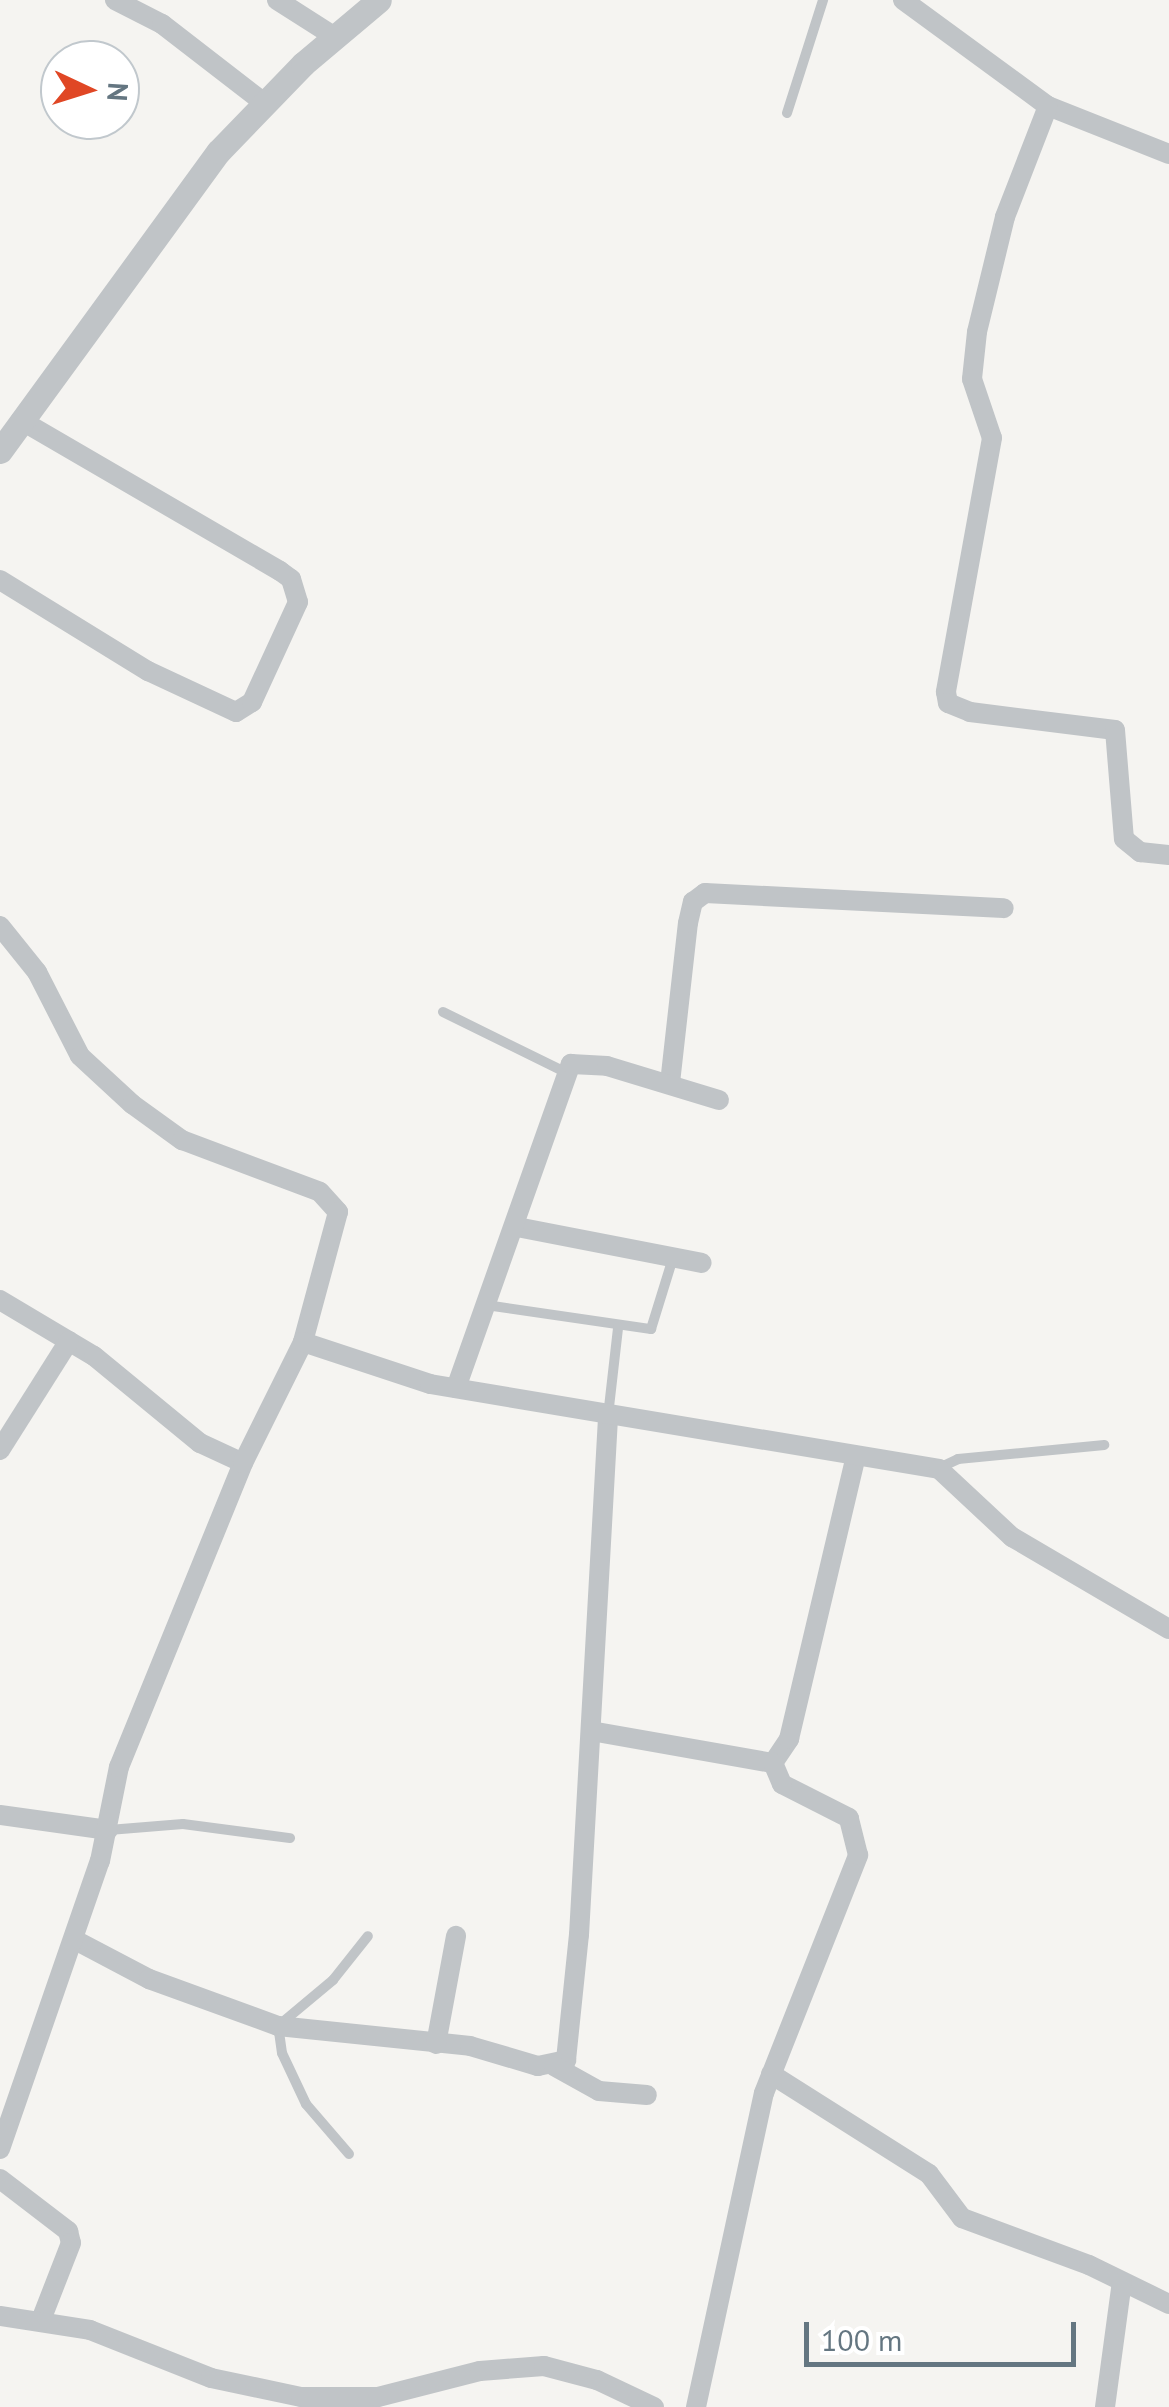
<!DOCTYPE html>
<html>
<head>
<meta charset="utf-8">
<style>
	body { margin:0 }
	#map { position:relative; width:1169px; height:2407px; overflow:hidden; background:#f5f4f1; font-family:"PT Sans",sans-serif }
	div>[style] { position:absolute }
	.service>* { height:10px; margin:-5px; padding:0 5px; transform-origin:5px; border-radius:5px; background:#c0c4c7 }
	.minor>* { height:20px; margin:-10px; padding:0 10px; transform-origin:10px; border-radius:10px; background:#c0c4c7 }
	.tertiary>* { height:25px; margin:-12.5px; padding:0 12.5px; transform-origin:12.5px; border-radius:12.5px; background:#c0c4c7 }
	span { translate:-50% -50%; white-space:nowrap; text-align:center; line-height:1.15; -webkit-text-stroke:10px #fff; paint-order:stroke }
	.north { position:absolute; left:40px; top:40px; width:100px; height:100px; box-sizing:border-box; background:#fff; border:2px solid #c1c8cd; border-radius:50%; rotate:94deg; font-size:28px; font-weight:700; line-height:40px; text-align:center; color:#647681 }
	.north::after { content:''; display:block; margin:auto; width:35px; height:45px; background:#e04725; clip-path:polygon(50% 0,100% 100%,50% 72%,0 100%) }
	.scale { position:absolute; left:804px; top:2322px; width:272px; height:45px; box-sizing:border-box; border:5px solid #647681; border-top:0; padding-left:12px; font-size:30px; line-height:35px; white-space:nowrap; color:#647681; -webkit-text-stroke:8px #fff; paint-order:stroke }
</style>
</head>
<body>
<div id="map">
	<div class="service">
		<i style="left:787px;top:113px;width:119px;rotate:-72.3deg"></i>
		<i style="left:443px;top:1012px;width:136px;rotate:26.2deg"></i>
		<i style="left:486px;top:1305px;width:167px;rotate:8.3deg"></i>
		<i style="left:651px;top:1329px;width:74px;rotate:-72.8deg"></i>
		<i style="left:608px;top:1416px;width:89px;rotate:-83.5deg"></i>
		<i style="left:939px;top:1468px;width:21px;rotate:-25deg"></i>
		<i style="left:958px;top:1459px;width:147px;rotate:-5.5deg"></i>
		<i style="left:109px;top:1830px;width:74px;rotate:-4.6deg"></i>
		<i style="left:183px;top:1824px;width:108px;rotate:7.5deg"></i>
		<i style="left:349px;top:2154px;width:66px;rotate:-130.7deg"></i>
		<i style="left:306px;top:2104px;width:56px;rotate:-115.2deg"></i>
		<i style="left:282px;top:2053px;width:27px;rotate:-98deg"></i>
		<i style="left:278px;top:2026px;width:72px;rotate:-39.9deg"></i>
		<i style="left:333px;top:1980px;width:56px;rotate:-51.5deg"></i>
	</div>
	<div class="minor">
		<i style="left:115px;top:0;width:53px;rotate:27.1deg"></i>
		<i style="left:162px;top:24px;width:128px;rotate:37.7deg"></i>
		<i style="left:277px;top:0;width:69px;rotate:32.5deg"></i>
		<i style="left:903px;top:0;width:180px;rotate:36.2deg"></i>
		<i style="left:1048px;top:106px;width:130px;rotate:21.6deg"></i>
		<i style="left:1048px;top:106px;width:119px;rotate:111.2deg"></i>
		<i style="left:1005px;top:217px;width:118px;rotate:103.7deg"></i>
		<i style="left:977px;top:332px;width:47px;rotate:96.1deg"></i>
		<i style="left:972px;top:379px;width:62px;rotate:71.3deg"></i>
		<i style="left:992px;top:438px;width:258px;rotate:100.3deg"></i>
		<i style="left:946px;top:692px;width:11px;rotate:80deg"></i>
		<i style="left:948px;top:703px;width:24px;rotate:22deg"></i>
		<i style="left:970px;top:712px;width:146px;rotate:7.1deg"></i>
		<i style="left:1115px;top:730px;width:109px;rotate:85.3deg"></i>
		<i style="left:1124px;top:839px;width:21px;rotate:39deg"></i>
		<i style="left:1140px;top:852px;width:29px;rotate:6deg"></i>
		<i style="left:0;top:580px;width:174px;rotate:31.6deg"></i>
		<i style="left:148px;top:671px;width:97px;rotate:25deg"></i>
		<i style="left:236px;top:712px;width:19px;rotate:-32deg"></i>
		<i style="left:252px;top:702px;width:110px;rotate:-65.3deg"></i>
		<i style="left:298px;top:602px;width:24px;rotate:-107deg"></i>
		<i style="left:291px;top:579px;width:14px;rotate:-144deg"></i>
		<i style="left:280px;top:571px;width:300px;rotate:-149.8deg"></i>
		<i style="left:0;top:926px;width:59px;rotate:51.2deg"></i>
		<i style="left:37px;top:972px;width:94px;rotate:62.9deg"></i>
		<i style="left:80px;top:1056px;width:71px;rotate:42.7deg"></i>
		<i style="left:132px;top:1104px;width:62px;rotate:35.8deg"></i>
		<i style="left:182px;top:1140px;width:147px;rotate:20.6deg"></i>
		<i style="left:320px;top:1192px;width:27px;rotate:48deg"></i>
		<i style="left:338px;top:1212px;width:135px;rotate:105.1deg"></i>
		<i style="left:670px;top:1083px;width:161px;rotate:-83.6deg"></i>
		<i style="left:688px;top:923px;width:22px;rotate:-77deg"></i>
		<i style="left:693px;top:902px;width:15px;rotate:-37deg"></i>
		<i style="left:705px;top:893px;width:299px;rotate:2.9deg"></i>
		<i style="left:517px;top:1227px;width:188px;rotate:11deg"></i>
		<i style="left:0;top:1300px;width:109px;rotate:30.8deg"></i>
		<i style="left:94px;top:1356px;width:137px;rotate:39.4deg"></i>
		<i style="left:200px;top:1443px;width:47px;rotate:24.9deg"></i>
		<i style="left:456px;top:1388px;width:344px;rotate:-70.5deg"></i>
		<i style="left:571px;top:1064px;width:36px;rotate:3deg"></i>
		<i style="left:607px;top:1066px;width:117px;rotate:16.9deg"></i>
		<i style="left:0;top:1450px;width:129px;rotate:-57.7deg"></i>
		<i style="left:591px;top:1731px;width:185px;rotate:10deg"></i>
		<i style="left:773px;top:1763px;width:29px;rotate:-56deg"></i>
		<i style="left:789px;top:1739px;width:291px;rotate:-76.7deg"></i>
		<i style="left:0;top:1815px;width:109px;rotate:7.9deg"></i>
		<i style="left:75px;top:1940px;width:84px;rotate:27.8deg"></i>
		<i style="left:149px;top:1979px;width:137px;rotate:20deg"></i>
		<i style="left:278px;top:2026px;width:193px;rotate:5.9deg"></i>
		<i style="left:470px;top:2046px;width:71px;rotate:16.4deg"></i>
		<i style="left:538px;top:2066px;width:29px;rotate:-12deg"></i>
		<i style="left:566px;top:2060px;width:126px;rotate:-84.1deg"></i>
		<i style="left:579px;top:1935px;width:518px;rotate:-86.79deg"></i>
		<i style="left:436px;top:2044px;width:110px;rotate:-79.5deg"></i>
		<i style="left:554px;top:2066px;width:51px;rotate:29.1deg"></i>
		<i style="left:599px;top:2091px;width:48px;rotate:4.8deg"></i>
		<i style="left:771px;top:2074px;width:187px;rotate:32.3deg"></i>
		<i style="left:929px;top:2174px;width:55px;rotate:53.1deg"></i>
		<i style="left:962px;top:2218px;width:135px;rotate:20.3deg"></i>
		<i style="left:1089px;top:2265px;width:89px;rotate:26deg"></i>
		<i style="left:0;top:2149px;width:305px;rotate:-70.9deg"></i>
		<i style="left:100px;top:1861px;width:96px;rotate:-78.6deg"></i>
		<i style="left:119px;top:1767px;width:328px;rotate:-67.8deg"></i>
		<i style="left:243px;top:1463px;width:135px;rotate:-63.6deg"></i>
		<i style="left:303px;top:1342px;width:134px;rotate:18.3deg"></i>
		<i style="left:430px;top:1384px;width:516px;rotate:9.48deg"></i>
		<i style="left:939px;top:1469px;width:100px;rotate:43deg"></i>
		<i style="left:1012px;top:1537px;width:182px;rotate:30.4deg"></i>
		<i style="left:0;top:2179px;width:86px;rotate:37.4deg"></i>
		<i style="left:68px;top:2231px;width:12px;rotate:76deg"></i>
		<i style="left:71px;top:2243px;width:83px;rotate:111.3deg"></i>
		<i style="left:0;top:2316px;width:91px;rotate:8.8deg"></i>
		<i style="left:90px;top:2330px;width:130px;rotate:21.6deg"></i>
		<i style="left:211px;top:2378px;width:92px;rotate:11.9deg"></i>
		<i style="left:301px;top:2397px;width:77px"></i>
		<i style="left:378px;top:2397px;width:105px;rotate:-14.3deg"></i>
		<i style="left:480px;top:2371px;width:64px;rotate:-4.5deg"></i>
		<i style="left:544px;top:2366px;width:55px;rotate:14.8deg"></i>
		<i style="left:597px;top:2380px;width:63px;rotate:25.3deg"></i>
		<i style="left:696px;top:2407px;width:321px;rotate:-77.8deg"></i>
		<i style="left:764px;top:2093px;width:256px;rotate:-68.4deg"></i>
		<i style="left:858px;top:1855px;width:38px;rotate:-104deg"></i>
		<i style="left:849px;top:1818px;width:75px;rotate:-153.1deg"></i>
		<i style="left:782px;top:1784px;width:23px;rotate:-113deg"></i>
		<i style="left:1105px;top:2407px;width:126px;rotate:-82.3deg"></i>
	</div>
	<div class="tertiary">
		<i style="left:0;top:451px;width:371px;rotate:-53.9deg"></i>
		<i style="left:219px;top:151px;width:121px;rotate:-46deg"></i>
		<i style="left:303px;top:64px;width:99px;rotate:-40.1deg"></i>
	</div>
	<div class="north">N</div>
	<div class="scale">100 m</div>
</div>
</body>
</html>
